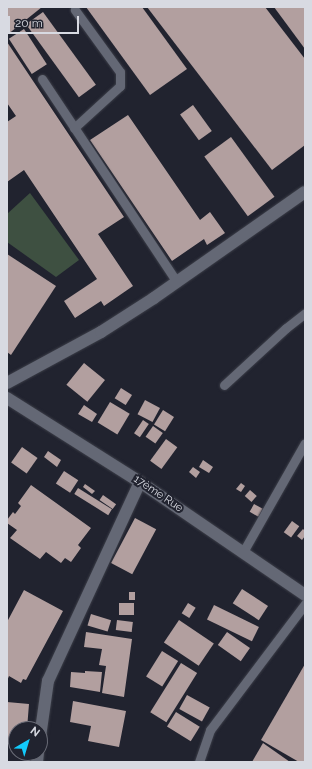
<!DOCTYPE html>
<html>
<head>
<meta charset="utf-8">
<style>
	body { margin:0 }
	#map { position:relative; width:312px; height:769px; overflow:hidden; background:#21232f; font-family:Raleway,sans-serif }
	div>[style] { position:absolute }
	.green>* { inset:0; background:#3e5041 }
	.building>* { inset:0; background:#b29f9f; transform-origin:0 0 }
	.roads { filter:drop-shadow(0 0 1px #3c3e48) drop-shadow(0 0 1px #3c3e48) }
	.lane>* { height:9px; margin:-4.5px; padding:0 4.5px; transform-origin:4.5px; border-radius:4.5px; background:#646875 }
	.street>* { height:12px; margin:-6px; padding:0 6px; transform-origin:6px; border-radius:6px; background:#646875 }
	span { translate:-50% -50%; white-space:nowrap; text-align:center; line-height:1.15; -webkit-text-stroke:4px #21232f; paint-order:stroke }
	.street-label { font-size:11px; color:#d8dae2 }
	.frame { position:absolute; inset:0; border:8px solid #d8dae2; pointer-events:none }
	.north { position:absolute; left:8px; top:721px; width:40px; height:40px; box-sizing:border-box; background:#21232f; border:1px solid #6a6c77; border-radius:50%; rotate:38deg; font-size:11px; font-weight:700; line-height:16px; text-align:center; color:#d8dae2 }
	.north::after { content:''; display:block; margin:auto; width:14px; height:18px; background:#12cafb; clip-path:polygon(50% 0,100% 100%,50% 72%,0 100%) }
	.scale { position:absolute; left:8px; top:16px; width:71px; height:18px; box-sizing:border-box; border:2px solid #d8dae2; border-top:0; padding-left:5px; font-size:12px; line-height:14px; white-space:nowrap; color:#d8dae2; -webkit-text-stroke:3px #21232f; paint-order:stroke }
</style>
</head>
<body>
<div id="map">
	<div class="green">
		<i style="clip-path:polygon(30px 193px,79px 260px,56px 277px,7px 242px,7px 214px)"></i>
	</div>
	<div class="building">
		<i style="clip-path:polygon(7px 7px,42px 7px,7px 35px)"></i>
		<i style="clip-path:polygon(86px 7px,142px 7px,187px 69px,150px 95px)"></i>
		<i style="clip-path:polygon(147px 7px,265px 7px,305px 59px,305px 145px,272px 170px)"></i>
		<i style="clip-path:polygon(274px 7px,305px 7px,305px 49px)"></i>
		<i style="left:43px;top:12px;width:90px;height:21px;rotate:54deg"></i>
		<i style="left:24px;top:29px;width:42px;height:18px;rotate:57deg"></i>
		<i style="clip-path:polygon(7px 42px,124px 217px,98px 234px,133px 286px,104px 306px,101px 301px,75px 318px,64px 301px,97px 279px,24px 170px,7px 182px,7px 122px,16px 116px,7px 103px)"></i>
		<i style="left:193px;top:105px;width:32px;height:16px;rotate:54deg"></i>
		<i style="clip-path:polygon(128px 115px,200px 220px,210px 212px,225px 233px,207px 245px,204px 239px,172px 261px,90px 140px)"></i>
		<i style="left:231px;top:137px;width:74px;height:33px;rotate:54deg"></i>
		<i style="clip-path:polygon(7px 254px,56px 286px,11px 355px,7px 352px)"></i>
		<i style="left:84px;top:363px;width:27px;height:28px;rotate:39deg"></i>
		<i style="left:121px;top:388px;width:13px;height:12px;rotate:32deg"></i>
		<i style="left:145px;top:400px;width:17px;height:16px;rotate:28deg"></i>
		<i style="left:110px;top:402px;width:23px;height:24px;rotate:31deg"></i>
		<i style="clip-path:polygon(84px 405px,97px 414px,92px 422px,78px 414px)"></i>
		<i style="left:163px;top:410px;width:13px;height:17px;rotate:32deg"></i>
		<i style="left:143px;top:420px;width:7px;height:16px;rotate:34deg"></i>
		<i style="left:153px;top:426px;width:12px;height:13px;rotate:35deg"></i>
		<i style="left:166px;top:439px;width:14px;height:27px;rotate:36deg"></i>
		<i style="left:22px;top:447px;width:19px;height:19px;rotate:35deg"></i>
		<i style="clip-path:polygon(48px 451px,61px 460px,57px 467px,44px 457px)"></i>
		<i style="clip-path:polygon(203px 460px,213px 467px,209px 473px,199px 467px)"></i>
		<i style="clip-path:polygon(193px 467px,200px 472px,196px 478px,189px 472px)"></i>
		<i style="left:64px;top:471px;width:17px;height:15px;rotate:33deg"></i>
		<i style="clip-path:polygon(241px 483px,245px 486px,241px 492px,236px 489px)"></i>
		<i style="clip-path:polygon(85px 484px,95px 491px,92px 494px,83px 487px)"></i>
		<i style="clip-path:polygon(31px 485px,91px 528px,78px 545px,81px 548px,71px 562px,65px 558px,61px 563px,46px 552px,40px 559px,10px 538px,17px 530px,7px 523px,7px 520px,13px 512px,15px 514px,21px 506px,18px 503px)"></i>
		<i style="left:78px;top:488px;width:40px;height:7px;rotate:32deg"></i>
		<i style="left:250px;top:490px;width:9px;height:8px;rotate:41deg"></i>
		<i style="left:103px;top:495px;width:16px;height:6px;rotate:35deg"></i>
		<i style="left:254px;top:504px;width:10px;height:9px;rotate:29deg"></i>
		<i style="left:135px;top:518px;width:24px;height:51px;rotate:28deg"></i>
		<i style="left:292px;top:521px;width:9px;height:14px;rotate:36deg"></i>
		<i style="clip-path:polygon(303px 529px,305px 531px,305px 536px,302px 540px,297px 536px)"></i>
		<i style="left:242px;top:589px;width:31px;height:17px;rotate:33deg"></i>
		<i style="clip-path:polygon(24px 590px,63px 611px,26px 680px,23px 679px,21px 683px,9px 676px,7px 681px,7px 622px)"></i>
		<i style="left:129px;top:592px;width:6px;height:8px"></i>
		<i style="left:119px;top:603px;width:15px;height:12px"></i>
		<i style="left:188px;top:603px;width:9px;height:12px;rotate:32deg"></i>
		<i style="left:214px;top:605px;width:50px;height:16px;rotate:26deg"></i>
		<i style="left:91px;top:614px;width:21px;height:12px;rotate:17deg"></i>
		<i style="left:117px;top:620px;width:16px;height:10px;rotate:7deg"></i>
		<i style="left:179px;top:620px;width:42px;height:27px;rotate:34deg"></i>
		<i style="clip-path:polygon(86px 632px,132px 639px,124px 697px,102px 693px,106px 666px,99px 665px,102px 649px,84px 647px)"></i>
		<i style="left:227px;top:632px;width:28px;height:16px;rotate:35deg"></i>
		<i style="left:162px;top:651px;width:19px;height:30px;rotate:32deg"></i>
		<i style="left:181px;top:663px;width:19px;height:58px;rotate:32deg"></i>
		<i style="clip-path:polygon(305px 664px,305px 762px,299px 762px,261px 740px)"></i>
		<i style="clip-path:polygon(85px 671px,102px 672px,100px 692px,70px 687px,71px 672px,85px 673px)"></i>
		<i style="left:187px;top:695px;width:26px;height:16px;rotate:29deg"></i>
		<i style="clip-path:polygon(73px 701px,126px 711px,119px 747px,88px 741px,91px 726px,70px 722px)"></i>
		<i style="clip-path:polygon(7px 702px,29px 704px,27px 729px,16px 729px,16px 745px,7px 744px)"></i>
		<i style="left:176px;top:712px;width:28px;height:17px;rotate:32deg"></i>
		<i style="clip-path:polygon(263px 743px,290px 762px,252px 762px)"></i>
	</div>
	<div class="roads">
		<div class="lane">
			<i style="left:42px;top:79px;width:244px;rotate:56.4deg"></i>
			<i style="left:74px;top:128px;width:62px;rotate:-42.4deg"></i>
			<i style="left:120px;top:86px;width:14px;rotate:-90deg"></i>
			<i style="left:120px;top:72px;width:77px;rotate:-126deg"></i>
			<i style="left:224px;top:385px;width:84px;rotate:-42.6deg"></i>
			<i style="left:286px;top:328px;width:24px;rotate:-38deg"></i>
			<i style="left:243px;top:552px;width:125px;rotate:-60.4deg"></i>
			<i style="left:199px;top:762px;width:34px;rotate:-71deg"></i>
			<i style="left:210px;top:730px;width:158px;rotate:-53deg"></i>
		</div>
		<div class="street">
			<i style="left:7px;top:383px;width:107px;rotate:-28.5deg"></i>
			<i style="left:101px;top:332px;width:63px;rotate:-32.7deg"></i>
			<i style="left:154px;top:298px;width:184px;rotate:-35.1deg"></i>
			<i style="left:7px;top:398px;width:157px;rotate:32.3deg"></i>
			<i style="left:140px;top:482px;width:200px;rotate:34.4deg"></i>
			<i style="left:40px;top:737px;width:57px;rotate:-81.9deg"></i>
			<i style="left:48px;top:681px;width:219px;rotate:-65.2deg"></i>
			<i style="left:37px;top:762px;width:9px;rotate:-84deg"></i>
		</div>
	</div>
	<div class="street-label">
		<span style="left:158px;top:494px;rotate:34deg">17ème Rue</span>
	</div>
	<div class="frame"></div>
	<div class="north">N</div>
	<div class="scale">20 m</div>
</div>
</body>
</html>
